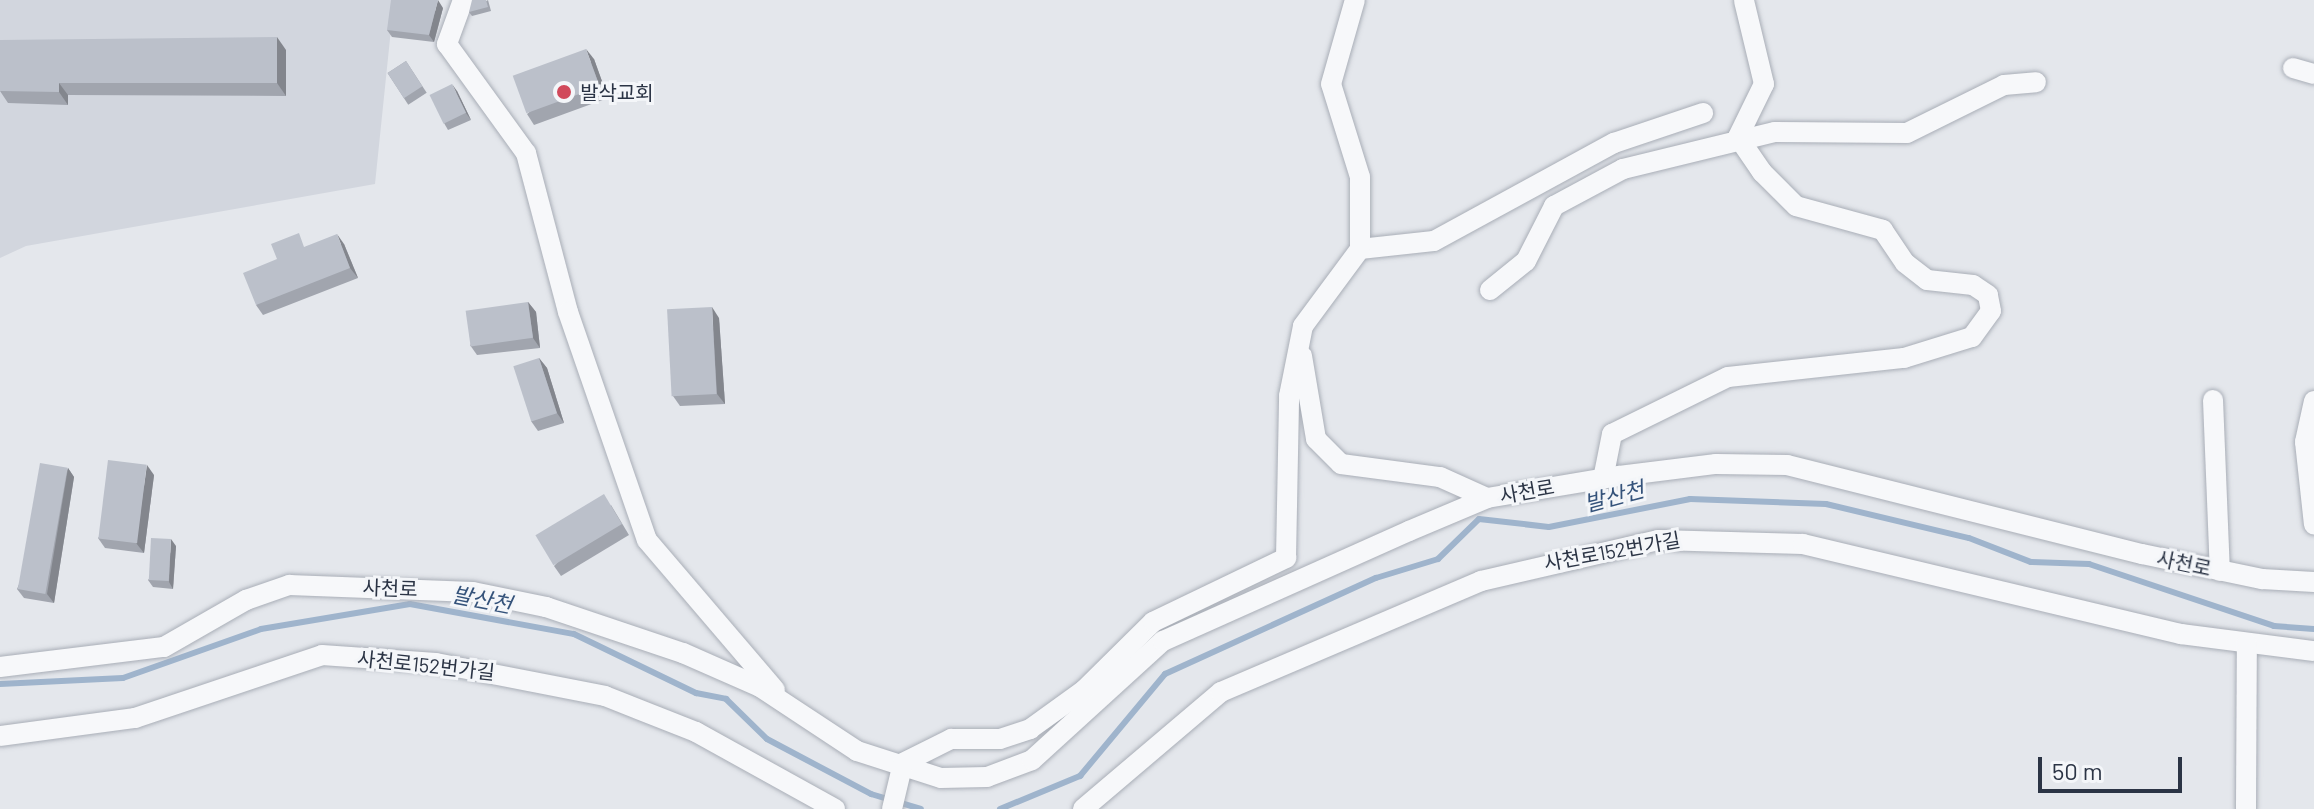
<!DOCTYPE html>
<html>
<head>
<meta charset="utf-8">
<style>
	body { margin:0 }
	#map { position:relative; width:2314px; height:809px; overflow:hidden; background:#e4e7ec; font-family:Barlow,"Noto Sans KR",sans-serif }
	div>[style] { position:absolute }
	.built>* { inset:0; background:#d2d6de }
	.stream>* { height:6px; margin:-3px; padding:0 3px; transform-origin:3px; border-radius:3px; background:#9fb4cc }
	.roads { filter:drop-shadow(0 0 2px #a9aeb7) drop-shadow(0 0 2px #a9aeb7) }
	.minor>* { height:20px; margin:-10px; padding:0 10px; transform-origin:10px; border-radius:10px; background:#f7f8fa }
	.wall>* { inset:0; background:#a1a5ae; transform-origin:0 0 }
	.shaded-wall>* { inset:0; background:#83868d }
	.building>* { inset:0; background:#bbc0ca; transform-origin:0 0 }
	.dots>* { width:22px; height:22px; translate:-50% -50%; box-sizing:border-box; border:4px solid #f4f6f9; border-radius:50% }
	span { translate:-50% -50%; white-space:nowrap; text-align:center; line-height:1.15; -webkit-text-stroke:6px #f4f6f9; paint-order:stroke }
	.poi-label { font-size:20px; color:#2b3445 }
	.left { translate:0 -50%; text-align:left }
	.street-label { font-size:20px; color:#2b3445 }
	.water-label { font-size:22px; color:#34527a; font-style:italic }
	.scale { position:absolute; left:2038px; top:757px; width:144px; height:36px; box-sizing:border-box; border:4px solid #2b3445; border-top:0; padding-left:10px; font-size:24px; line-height:28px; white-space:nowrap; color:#2b3445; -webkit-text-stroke:6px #f4f6f9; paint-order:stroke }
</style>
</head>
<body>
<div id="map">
	<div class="built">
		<i style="clip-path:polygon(0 0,394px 0,375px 184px,26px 246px,0 258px)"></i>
	</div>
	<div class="stream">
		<i style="left:0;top:684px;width:123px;rotate:-2.8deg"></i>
		<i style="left:123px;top:678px;width:146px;rotate:-19.5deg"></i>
		<i style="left:261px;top:629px;width:151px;rotate:-9.5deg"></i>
		<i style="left:410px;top:604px;width:167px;rotate:10.4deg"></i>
		<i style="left:574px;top:634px;width:136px;rotate:25.8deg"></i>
		<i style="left:696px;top:693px;width:31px;rotate:11deg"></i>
		<i style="left:726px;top:699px;width:57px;rotate:44.3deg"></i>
		<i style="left:767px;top:739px;width:118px;rotate:27.9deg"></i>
		<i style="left:871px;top:794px;width:52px;rotate:16.7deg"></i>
		<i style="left:1000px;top:809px;width:87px;rotate:-22.4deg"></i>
		<i style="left:1080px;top:776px;width:133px;rotate:-50.2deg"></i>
		<i style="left:1165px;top:674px;width:232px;rotate:-24.5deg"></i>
		<i style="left:1376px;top:578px;width:65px;rotate:-17deg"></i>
		<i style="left:1438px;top:559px;width:57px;rotate:-44.3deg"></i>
		<i style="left:1479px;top:519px;width:70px;rotate:6.5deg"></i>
		<i style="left:1549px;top:527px;width:144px;rotate:-11.2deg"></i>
		<i style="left:1690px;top:499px;width:136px;rotate:2.1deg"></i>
		<i style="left:1826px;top:504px;width:147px;rotate:13.4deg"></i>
		<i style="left:1969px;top:538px;width:66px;rotate:21.2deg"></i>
		<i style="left:2031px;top:562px;width:58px;rotate:2deg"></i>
		<i style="left:2089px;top:564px;width:195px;rotate:18.5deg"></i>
		<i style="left:2274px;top:626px;width:40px;rotate:4.3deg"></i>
	</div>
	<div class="roads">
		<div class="minor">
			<i style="left:463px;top:0;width:47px;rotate:110deg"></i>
			<i style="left:447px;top:44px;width:135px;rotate:54.1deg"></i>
			<i style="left:526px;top:153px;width:164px;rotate:75.2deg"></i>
			<i style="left:568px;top:312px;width:241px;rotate:70.9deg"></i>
			<i style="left:647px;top:540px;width:197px;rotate:49.5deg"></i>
			<i style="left:2293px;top:68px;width:22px;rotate:16deg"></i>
			<i style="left:1360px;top:249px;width:74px;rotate:-6.2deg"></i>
			<i style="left:1434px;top:241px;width:205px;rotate:-28.6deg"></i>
			<i style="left:1614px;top:143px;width:94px;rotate:-18.6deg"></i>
			<i style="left:1490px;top:290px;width:46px;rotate:-38.9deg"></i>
			<i style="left:1526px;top:261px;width:62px;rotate:-63deg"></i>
			<i style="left:1554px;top:206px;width:78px;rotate:-28.2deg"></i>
			<i style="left:1623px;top:169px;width:156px;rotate:-13.7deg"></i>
			<i style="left:1775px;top:132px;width:132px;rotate:0.4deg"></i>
			<i style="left:1907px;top:133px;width:108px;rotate:-26.3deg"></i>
			<i style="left:2004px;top:85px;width:32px;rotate:-5deg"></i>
			<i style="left:1302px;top:356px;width:84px;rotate:80.4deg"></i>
			<i style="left:1316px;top:439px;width:35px;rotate:45deg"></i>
			<i style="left:1341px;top:464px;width:100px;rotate:7.5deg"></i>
			<i style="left:1440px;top:477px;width:51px;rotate:24.1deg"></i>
			<i style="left:2213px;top:400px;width:171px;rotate:87.7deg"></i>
			<i style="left:2314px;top:401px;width:42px;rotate:102.4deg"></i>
			<i style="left:2305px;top:442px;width:83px;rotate:83.8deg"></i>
			<i style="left:1603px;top:479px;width:46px;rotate:-78.7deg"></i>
			<i style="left:1612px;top:434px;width:129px;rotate:-26.2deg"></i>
			<i style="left:1728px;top:377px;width:177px;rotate:-6.2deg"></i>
			<i style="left:1904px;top:358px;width:71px;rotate:-17.2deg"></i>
			<i style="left:1972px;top:337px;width:32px;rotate:-54deg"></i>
			<i style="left:1991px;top:311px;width:16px;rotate:-101deg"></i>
			<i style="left:1988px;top:295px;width:18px;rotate:-146deg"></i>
			<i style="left:1973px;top:285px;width:46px;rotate:-173.8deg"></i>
			<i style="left:1927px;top:280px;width:28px;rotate:-142deg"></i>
			<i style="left:1905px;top:263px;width:40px;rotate:-124deg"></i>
			<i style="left:1883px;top:230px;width:90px;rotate:-164.6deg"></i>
			<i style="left:1796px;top:206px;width:48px;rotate:-135deg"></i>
			<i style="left:1762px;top:172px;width:42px;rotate:-124.4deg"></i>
			<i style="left:1738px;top:137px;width:59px;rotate:-63.9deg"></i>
			<i style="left:1764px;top:84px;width:85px;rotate:-103.5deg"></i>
			<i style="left:0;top:667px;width:165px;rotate:-7deg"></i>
			<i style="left:164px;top:647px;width:95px;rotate:-29.8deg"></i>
			<i style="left:246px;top:600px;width:46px;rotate:-19.2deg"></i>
			<i style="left:289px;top:585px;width:184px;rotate:2.2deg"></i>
			<i style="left:473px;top:592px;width:75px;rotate:11.6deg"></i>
			<i style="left:546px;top:607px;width:145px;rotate:18.6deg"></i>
			<i style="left:683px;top:653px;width:84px;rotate:23.8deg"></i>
			<i style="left:760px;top:687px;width:116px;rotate:33.4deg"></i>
			<i style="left:857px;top:751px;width:88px;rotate:17.8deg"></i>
			<i style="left:941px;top:778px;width:46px;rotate:-1.2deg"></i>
			<i style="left:987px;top:777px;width:48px;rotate:-20.7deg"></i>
			<i style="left:1032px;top:760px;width:177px;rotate:-42.3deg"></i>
			<i style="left:1163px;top:641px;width:269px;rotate:-24.1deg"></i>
			<i style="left:1409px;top:531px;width:85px;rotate:-22.9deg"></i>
			<i style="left:1487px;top:498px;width:134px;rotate:-9.5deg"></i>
			<i style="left:1619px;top:476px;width:98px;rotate:-7.1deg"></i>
			<i style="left:1716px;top:464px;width:71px;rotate:0.8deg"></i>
			<i style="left:1787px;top:465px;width:366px;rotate:14.1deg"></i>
			<i style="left:2142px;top:554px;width:123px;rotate:11.8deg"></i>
			<i style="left:2262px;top:579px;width:52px;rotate:3.3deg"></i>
			<i style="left:0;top:736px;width:136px;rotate:-7.6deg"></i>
			<i style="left:135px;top:718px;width:197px;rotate:-18.6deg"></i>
			<i style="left:322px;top:655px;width:114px;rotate:4deg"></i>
			<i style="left:436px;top:663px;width:172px;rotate:11deg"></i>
			<i style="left:605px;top:696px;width:98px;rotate:21.6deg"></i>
			<i style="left:696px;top:732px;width:159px;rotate:29deg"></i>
			<i style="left:892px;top:809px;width:47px;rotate:-76.6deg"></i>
			<i style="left:903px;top:763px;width:54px;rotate:-26.6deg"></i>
			<i style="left:951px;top:739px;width:49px"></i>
			<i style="left:1000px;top:739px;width:32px;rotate:-18deg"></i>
			<i style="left:1030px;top:729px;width:67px;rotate:-35.8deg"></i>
			<i style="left:1084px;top:690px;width:97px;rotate:-44.6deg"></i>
			<i style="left:1153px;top:622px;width:148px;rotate:-25.7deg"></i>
			<i style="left:1286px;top:558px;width:162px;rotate:-88.9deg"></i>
			<i style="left:1289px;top:396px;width:71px;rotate:-78.7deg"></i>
			<i style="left:1303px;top:326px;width:96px;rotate:-53.5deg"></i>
			<i style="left:1360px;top:249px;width:72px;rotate:-90deg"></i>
			<i style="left:1360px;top:177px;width:97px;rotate:-107.3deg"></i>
			<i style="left:1331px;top:84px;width:87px;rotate:-74.1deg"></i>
			<i style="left:1083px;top:809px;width:181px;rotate:-40.3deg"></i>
			<i style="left:1221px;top:692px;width:283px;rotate:-23.1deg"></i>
			<i style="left:1481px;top:581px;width:182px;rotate:-13deg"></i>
			<i style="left:1658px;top:540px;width:145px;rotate:1.6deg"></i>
			<i style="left:1803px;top:544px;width:389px;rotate:13.4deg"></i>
			<i style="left:2181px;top:634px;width:134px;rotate:7.3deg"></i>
			<i style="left:2246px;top:809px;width:166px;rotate:-89.7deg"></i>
		</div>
	</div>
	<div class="wall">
		<i style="clip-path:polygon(488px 0,491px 11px,472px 16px,469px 12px)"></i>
		<i style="clip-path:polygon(443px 8px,434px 42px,392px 37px,387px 30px)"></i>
		<i style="clip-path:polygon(0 40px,286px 50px,286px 96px,68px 95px,68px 105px,8px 103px,0 91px)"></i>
		<i style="clip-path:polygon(594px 59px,608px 98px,534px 125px,527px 114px)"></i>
		<i style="left:406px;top:61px;width:38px;height:22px;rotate:57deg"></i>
		<i style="clip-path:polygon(457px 91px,471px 120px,448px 130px,444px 123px)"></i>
		<i style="clip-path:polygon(344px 244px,358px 278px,263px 315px,256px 305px,307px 246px)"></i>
		<i style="clip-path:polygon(528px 302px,536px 312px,540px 348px,477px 355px,470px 345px)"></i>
		<i style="clip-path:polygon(719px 318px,725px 404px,680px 406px,673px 396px)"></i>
		<i style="clip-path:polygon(539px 358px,547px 368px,564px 423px,538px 431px,531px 421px)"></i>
		<i style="clip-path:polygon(68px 468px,74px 477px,54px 603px,24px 598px,17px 589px)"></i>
		<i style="clip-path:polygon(154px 475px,144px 553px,105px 548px,98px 538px)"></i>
		<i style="clip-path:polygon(611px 505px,629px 535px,561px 576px,554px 566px)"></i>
		<i style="clip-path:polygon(176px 546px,173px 589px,153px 587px,148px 580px)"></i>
	</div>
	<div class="shaded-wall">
		<i style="clip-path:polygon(438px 0,443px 8px,434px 42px,429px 35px)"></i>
		<i style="clip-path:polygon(277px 37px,286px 50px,286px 96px,277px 83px)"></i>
		<i style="clip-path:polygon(586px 49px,594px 59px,608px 98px,600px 87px)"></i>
		<i style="clip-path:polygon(59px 83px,68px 95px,68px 105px,59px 92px)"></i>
		<i style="clip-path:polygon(452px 84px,457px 91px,471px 120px,466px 113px)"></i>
		<i style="clip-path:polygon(337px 234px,344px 244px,358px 278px,350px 268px)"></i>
		<i style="clip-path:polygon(528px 302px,536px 312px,540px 348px,533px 338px)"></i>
		<i style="clip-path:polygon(712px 307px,719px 318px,725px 404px,717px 394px)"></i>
		<i style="clip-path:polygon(539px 358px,547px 368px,564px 423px,557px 413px)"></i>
		<i style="clip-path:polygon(147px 465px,154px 475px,144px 553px,136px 543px)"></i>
		<i style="clip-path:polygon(68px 468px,74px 477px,54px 603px,47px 594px)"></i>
		<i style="clip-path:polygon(171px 539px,176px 546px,173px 589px,169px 582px)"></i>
	</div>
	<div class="building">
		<i style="clip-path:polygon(391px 0,438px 0,429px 35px,387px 30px)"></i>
		<i style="clip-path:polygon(472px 0,486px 0,488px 7px,469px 12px)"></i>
		<i style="clip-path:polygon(277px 37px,277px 83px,59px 83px,59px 92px,0 91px,0 40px)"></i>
		<i style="left:586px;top:49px;width:40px;height:78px;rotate:70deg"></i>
		<i style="left:406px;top:61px;width:30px;height:22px;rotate:57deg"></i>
		<i style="left:452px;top:84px;width:32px;height:25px;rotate:64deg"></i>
		<i style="clip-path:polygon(299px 233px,304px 247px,337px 234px,350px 268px,256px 305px,243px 273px,277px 259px,271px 244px)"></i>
		<i style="left:528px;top:302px;width:36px;height:63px;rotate:82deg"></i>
		<i style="left:712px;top:307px;width:87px;height:45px;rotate:87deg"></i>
		<i style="left:539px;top:358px;width:58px;height:27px;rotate:72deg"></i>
		<i style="left:108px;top:460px;width:39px;height:79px;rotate:7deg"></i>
		<i style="left:40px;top:463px;width:28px;height:128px;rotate:10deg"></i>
		<i style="left:604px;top:494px;width:35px;height:80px;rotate:59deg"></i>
		<i style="left:151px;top:538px;width:20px;height:42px;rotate:3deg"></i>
	</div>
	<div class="dots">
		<i style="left:564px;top:92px;background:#d1495b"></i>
	</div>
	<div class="poi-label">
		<span class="left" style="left:580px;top:92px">발삭교회</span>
	</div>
	<div class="street-label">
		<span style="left:1527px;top:491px;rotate:-10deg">사천로</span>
		<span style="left:1612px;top:551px;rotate:-10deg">사천로152번가길</span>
		<span style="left:2184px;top:563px;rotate:12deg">사천로</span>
		<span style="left:390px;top:588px;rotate:2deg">사천로</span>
		<span style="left:426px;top:665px;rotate:6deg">사천로152번가길</span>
	</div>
	<div class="water-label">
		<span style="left:1614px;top:496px;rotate:-15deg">발산천</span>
		<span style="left:482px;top:599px;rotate:11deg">발산천</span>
	</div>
	<div class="scale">50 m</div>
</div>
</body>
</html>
